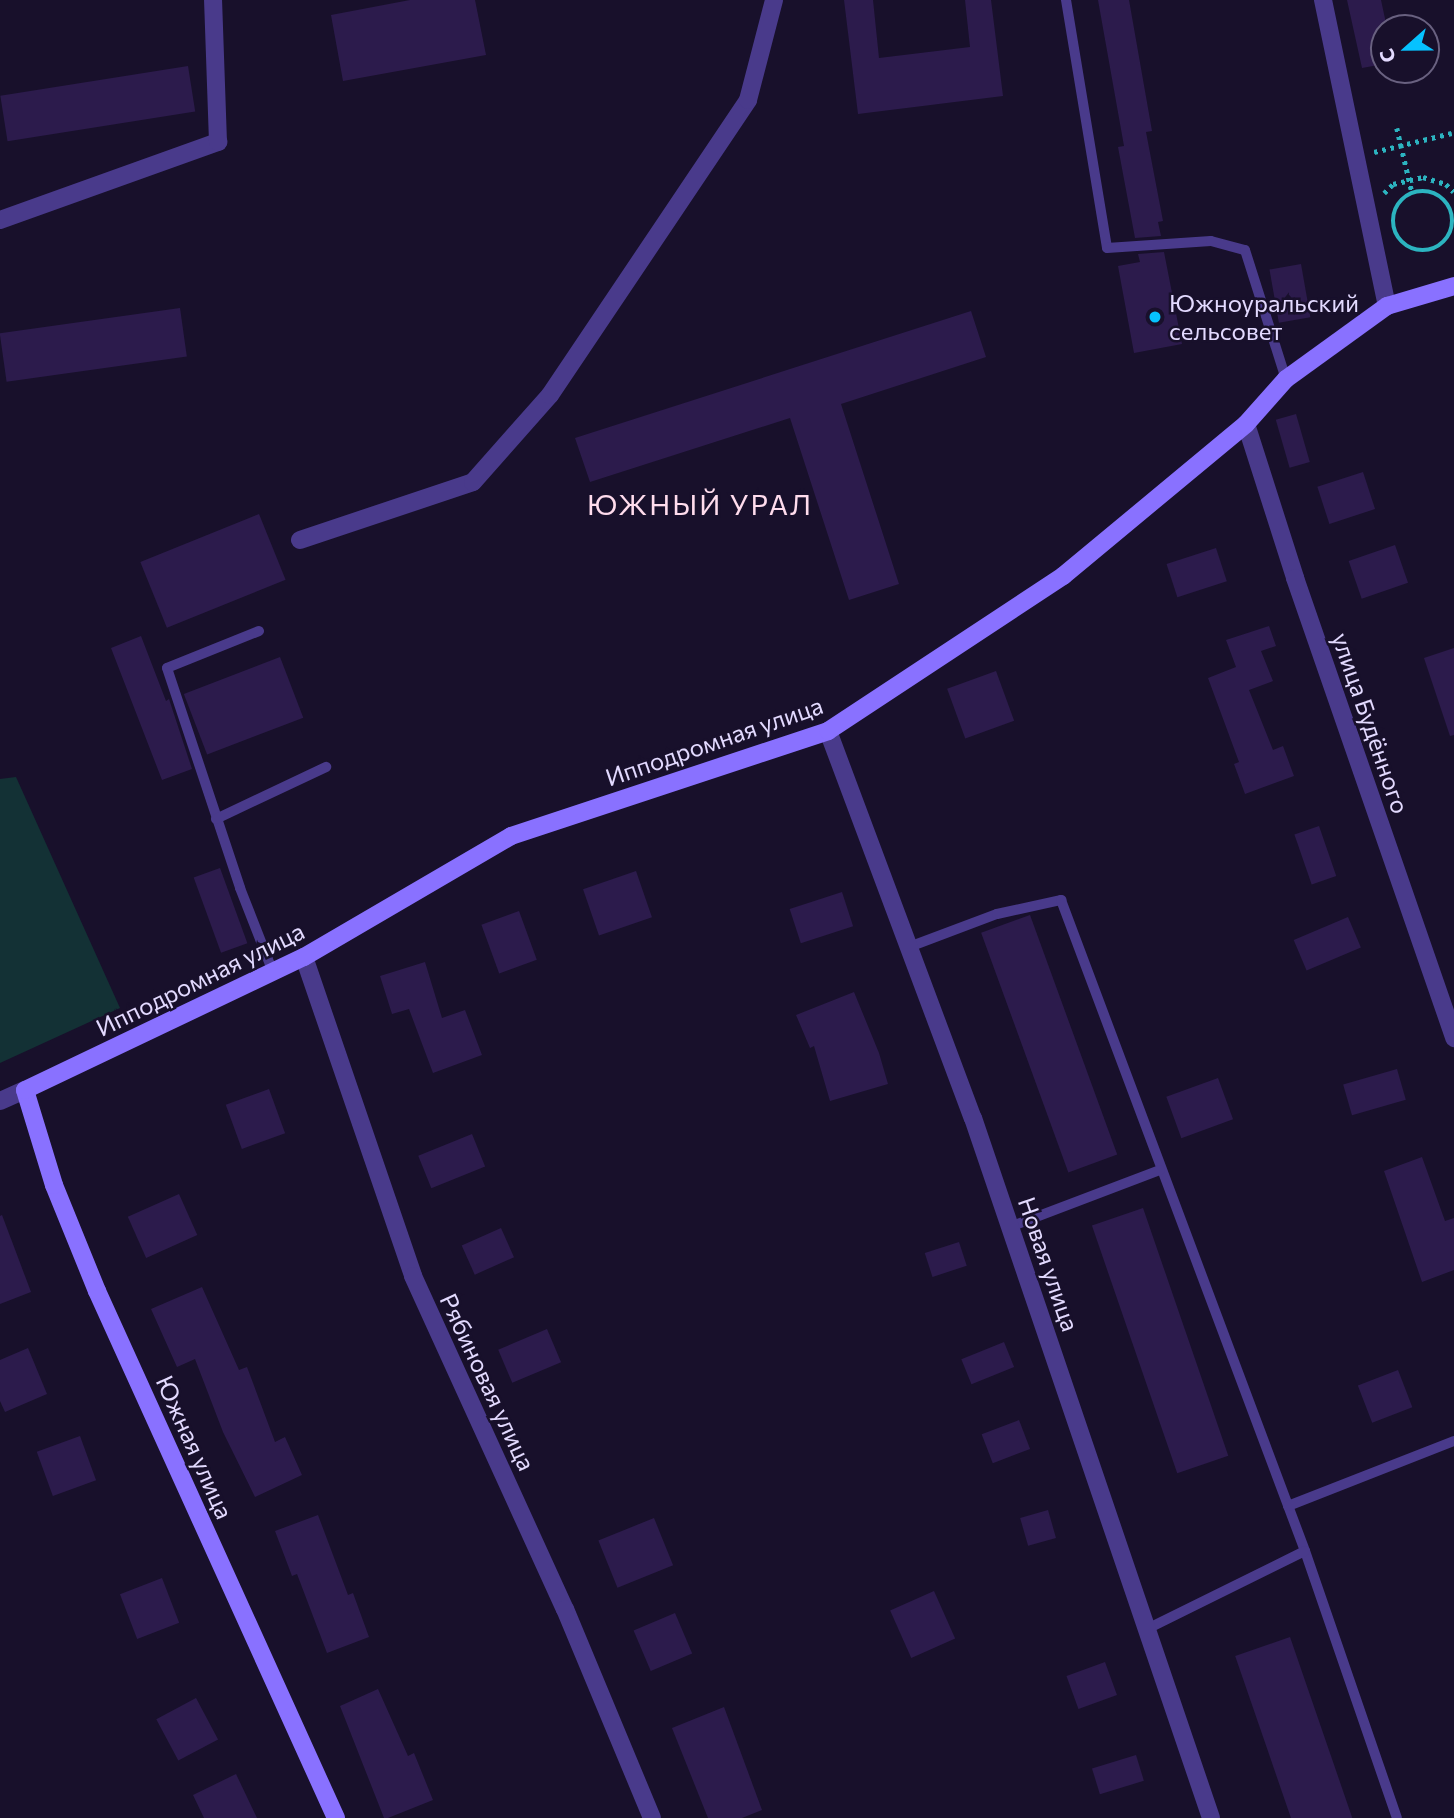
<!DOCTYPE html>
<html>
<head>
<meta charset="utf-8">
<style>
	body { margin:0 }
	#map { position:relative; width:1454px; height:1818px; overflow:hidden; background:#18102b; font-family:Commissioner,sans-serif }
	div>[style] { position:absolute }
	.green>* { inset:0; background:#133135 }
	.building>* { inset:0; background:#2c1b4c; transform-origin:0 0 }
	.path>* { height:4.5px; margin-top:-2.25px; transform-origin:0; background:repeating-linear-gradient(90deg,#2cb4c0 0 3.5px,transparent 0 8.5px) }
	.path>.ring { margin:-2.25px; padding:0; box-sizing:content-box; background:none; border:4.5px solid #2cb4c0; border-radius:50% }
	.lane>* { height:10px; margin:-5px; padding:0 5px; transform-origin:5px; border-radius:5px; background:#493a8b }
	.street>* { height:18px; margin:-9px; padding:0 9px; transform-origin:9px; border-radius:9px; background:#493a8b }
	.secondary>* { height:18px; margin:-9px; padding:0 9px; transform-origin:9px; border-radius:9px; background:#8971ff }
	.dots>* { width:19px; height:19px; translate:-50% -50%; box-sizing:border-box; border:4px solid #18102b; border-radius:50% }
	span { translate:-50% -50%; white-space:nowrap; text-align:center; line-height:1.15; -webkit-text-stroke:5px #18102b; paint-order:stroke }
	.poi-label { font-size:24px; color:#e3daff }
	.left { translate:0 -50%; text-align:left }
	.street-label { font-size:24px; color:#e3daff }
	.quarter-label { font-size:28px; color:#ffdced; letter-spacing:2px }
	.north { position:absolute; left:1370px; top:14px; width:70px; height:70px; box-sizing:border-box; background:#18102b; border:2px solid #696180; border-radius:50%; rotate:249deg; font-size:19px; font-weight:700; line-height:28px; text-align:center; color:#e3daff }
	.north::after { content:''; display:block; margin:auto; width:24px; height:32px; background:#06c2ff; clip-path:polygon(50% 0,100% 100%,50% 72%,0 100%) }
</style>
</head>
<body>
<div id="map">
	<div class="green">
		<i style="clip-path:polygon(16px 777px,120px 1008px,0 1063px,0 779px)"></i>
	</div>
	<div class="building">
		<i style="clip-path:polygon(410px 0,475px 0,486px 55px,343px 81px,331px 15px)"></i>
		<i style="clip-path:polygon(844px 0,873px 0,879px 58px,970px 47px,965px 0,991px 0,1003px 96px,858px 114px)"></i>
		<i style="clip-path:polygon(1098px 0,1129px 0,1152px 131px,1146px 132px,1163px 221px,1158px 222px,1161px 236px,1135px 238px,1118px 147px,1124px 146px)"></i>
		<i style="clip-path:polygon(1347px 0,1381px 0,1387px 28px,1384px 28px,1384px 64px,1362px 68px)"></i>
		<i style="left:188px;top:66px;width:46px;height:190px;rotate:81deg"></i>
		<i style="clip-path:polygon(1164px 252px,1182px 344px,1134px 353px,1118px 266px,1140px 262px,1138px 254px)"></i>
		<i style="left:1301px;top:264px;width:54px;height:32px;rotate:80deg"></i>
		<i style="left:180px;top:308px;width:49px;height:182px;rotate:82deg"></i>
		<i style="clip-path:polygon(971px 311px,986px 357px,841px 404px,899px 584px,849px 600px,790px 418px,590px 482px,575px 438px)"></i>
		<i style="left:1296px;top:414px;width:50px;height:21px;rotate:74deg"></i>
		<i style="left:1363px;top:472px;width:39px;height:48px;rotate:72deg"></i>
		<i style="left:259px;top:514px;width:71px;height:128px;rotate:68deg"></i>
		<i style="left:1395px;top:545px;width:40px;height:49px;rotate:71deg"></i>
		<i style="left:1216px;top:548px;width:35px;height:52px;rotate:72deg"></i>
		<i style="clip-path:polygon(1269px 626px,1276px 646px,1261px 651px,1273px 681px,1249px 690px,1273px 750px,1283px 746px,1294px 776px,1245px 794px,1234px 764px,1239px 762px,1208px 678px,1236px 667px,1226px 640px)"></i>
		<i style="clip-path:polygon(141px 636px,166px 701px,169px 699px,192px 769px,162px 780px,111px 648px)"></i>
		<i style="clip-path:polygon(1454px 648px,1454px 735px,1450px 736px,1424px 658px)"></i>
		<i style="left:280px;top:657px;width:65px;height:103px;rotate:69deg"></i>
		<i style="left:996px;top:671px;width:53px;height:52px;rotate:70deg"></i>
		<i style="left:1319px;top:826px;width:53px;height:26px;rotate:71deg"></i>
		<i style="left:220px;top:868px;width:80px;height:28px;rotate:70deg"></i>
		<i style="left:636px;top:871px;width:49px;height:56px;rotate:71deg"></i>
		<i style="left:842px;top:892px;width:36px;height:55px;rotate:72deg"></i>
		<i style="left:519px;top:911px;width:52px;height:40px;rotate:70deg"></i>
		<i style="left:1030px;top:915px;width:255px;height:52px;rotate:70deg"></i>
		<i style="left:1348px;top:917px;width:33px;height:59px;rotate:67deg"></i>
		<i style="clip-path:polygon(425px 962px,442px 1018px,465px 1010px,482px 1055px,433px 1073px,409px 1009px,392px 1014px,380px 976px)"></i>
		<i style="clip-path:polygon(854px 992px,879px 1053px,888px 1084px,830px 1101px,814px 1046px,810px 1048px,796px 1015px)"></i>
		<i style="left:1397px;top:1069px;width:32px;height:56px;rotate:74deg"></i>
		<i style="left:1218px;top:1078px;width:44px;height:55px;rotate:70deg"></i>
		<i style="left:269px;top:1089px;width:47px;height:46px;rotate:70deg"></i>
		<i style="left:472px;top:1134px;width:35px;height:58px;rotate:68deg"></i>
		<i style="clip-path:polygon(1422px 1157px,1445px 1221px,1454px 1218px,1454px 1270px,1422px 1282px,1384px 1171px)"></i>
		<i style="left:179px;top:1194px;width:45px;height:56px;rotate:66deg"></i>
		<i style="left:1143px;top:1208px;width:262px;height:54px;rotate:71deg"></i>
		<i style="clip-path:polygon(2px 1215px,31px 1292px,0 1304px,0 1216px)"></i>
		<i style="left:501px;top:1228px;width:32px;height:43px;rotate:66deg"></i>
		<i style="left:959px;top:1242px;width:25px;height:36px;rotate:72deg"></i>
		<i style="clip-path:polygon(202px 1287px,239px 1370px,247px 1367px,275px 1442px,285px 1437px,302px 1475px,255px 1497px,223px 1432px,195px 1359px,177px 1367px,151px 1309px)"></i>
		<i style="left:547px;top:1329px;width:36px;height:53px;rotate:67deg"></i>
		<i style="left:1004px;top:1342px;width:27px;height:46px;rotate:68deg"></i>
		<i style="clip-path:polygon(28px 1348px,47px 1394px,5px 1412px,0 1401px,0 1360px)"></i>
		<i style="left:1398px;top:1370px;width:40px;height:43px;rotate:69deg"></i>
		<i style="left:1019px;top:1420px;width:31px;height:40px;rotate:69deg"></i>
		<i style="left:80px;top:1436px;width:47px;height:46px;rotate:70deg"></i>
		<i style="left:1048px;top:1510px;width:29px;height:29px;rotate:74deg"></i>
		<i style="clip-path:polygon(318px 1515px,348px 1595px,353px 1593px,369px 1637px,327px 1653px,297px 1574px,292px 1576px,275px 1531px)"></i>
		<i style="left:654px;top:1518px;width:51px;height:60px;rotate:68deg"></i>
		<i style="left:162px;top:1578px;width:48px;height:45px;rotate:69deg"></i>
		<i style="left:934px;top:1591px;width:52px;height:48px;rotate:66deg"></i>
		<i style="left:675px;top:1613px;width:44px;height:45px;rotate:67deg"></i>
		<i style="left:1290px;top:1637px;width:192px;height:58px;rotate:71deg"></i>
		<i style="left:1105px;top:1662px;width:35px;height:41px;rotate:70deg"></i>
		<i style="clip-path:polygon(378px 1689px,408px 1756px,414px 1753px,433px 1800px,388px 1818px,384px 1818px,340px 1706px)"></i>
		<i style="left:196px;top:1698px;width:47px;height:45px;rotate:62deg"></i>
		<i style="clip-path:polygon(724px 1707px,762px 1810px,742px 1818px,708px 1818px,672px 1728px)"></i>
		<i style="left:1136px;top:1755px;width:27px;height:46px;rotate:73deg"></i>
		<i style="clip-path:polygon(236px 1774px,257px 1818px,204px 1818px,193px 1795px)"></i>
	</div>
	<div class="path">
		<i style="left:1397px;top:128px;width:66px;rotate:76.8deg"></i>
		<i style="left:1374px;top:152px;width:80px;rotate:-13.7deg"></i>
		<i class="ring" style="left:1393px;top:191px;width:55.5px;height:55.5px"></i>
		<i style="left:1384px;top:193px;width:13px;rotate:-45deg"></i>
		<i style="left:1393px;top:184px;width:31px;rotate:-13deg"></i>
		<i style="left:1423px;top:177px;width:24px;rotate:17deg"></i>
		<i style="left:1446px;top:184px;width:11px;rotate:45deg"></i>
	</div>
	<div class="lane">
		<i style="left:1066px;top:0;width:251px;rotate:80.6deg"></i>
		<i style="left:1107px;top:248px;width:104px;rotate:-3.9deg"></i>
		<i style="left:1211px;top:241px;width:35px;rotate:15deg"></i>
		<i style="left:1245px;top:250px;width:135px;rotate:72.4deg"></i>
		<i style="left:259px;top:631px;width:99px;rotate:158.1deg"></i>
		<i style="left:167px;top:668px;width:232px;rotate:71.6deg"></i>
		<i style="left:240px;top:888px;width:90px;rotate:68.6deg"></i>
		<i style="left:216px;top:819px;width:122px;rotate:-25.3deg"></i>
		<i style="left:909px;top:947px;width:94px;rotate:-20.6deg"></i>
		<i style="left:997px;top:914px;width:66px;rotate:-12.3deg"></i>
		<i style="left:1061px;top:900px;width:695px;rotate:69.45deg"></i>
		<i style="left:1305px;top:1551px;width:282px;rotate:71deg"></i>
		<i style="left:1010px;top:1227px;width:160px;rotate:-20.8deg"></i>
		<i style="left:1288px;top:1506px;width:178px;rotate:-21.4deg"></i>
		<i style="left:1147px;top:1629px;width:176px;rotate:-26.3deg"></i>
	</div>
	<div class="street">
		<i style="left:1323px;top:0;width:313px;rotate:78.2deg"></i>
		<i style="left:0;top:220px;width:232px;rotate:-19.7deg"></i>
		<i style="left:218px;top:142px;width:142px;rotate:-92deg"></i>
		<i style="left:1246px;top:424px;width:162px;rotate:72.3deg"></i>
		<i style="left:1295px;top:578px;width:487px;rotate:70.9deg"></i>
		<i style="left:300px;top:540px;width:182px;rotate:-18.5deg"></i>
		<i style="left:473px;top:482px;width:116px;rotate:-48.5deg"></i>
		<i style="left:550px;top:395px;width:355px;rotate:-56.1deg"></i>
		<i style="left:748px;top:100px;width:103px;rotate:-75.4deg"></i>
		<i style="left:828px;top:731px;width:413px;rotate:69.5deg"></i>
		<i style="left:973px;top:1118px;width:739px;rotate:71.22deg"></i>
		<i style="left:304px;top:957px;width:337px;rotate:71.1deg"></i>
		<i style="left:413px;top:1276px;width:366px;rotate:65.5deg"></i>
		<i style="left:565px;top:1609px;width:226px;rotate:67.4deg"></i>
		<i style="left:0;top:1101px;width:27px;rotate:-24deg"></i>
	</div>
	<div class="secondary">
		<i style="left:336px;top:1818px;width:579px;rotate:-114.39deg"></i>
		<i style="left:97px;top:1291px;width:114px;rotate:-112.1deg"></i>
		<i style="left:54px;top:1185px;width:99px;rotate:-107deg"></i>
		<i style="left:25px;top:1090px;width:309px;rotate:-25.5deg"></i>
		<i style="left:304px;top:957px;width:240px;rotate:-30.3deg"></i>
		<i style="left:511px;top:836px;width:334px;rotate:-18.3deg"></i>
		<i style="left:828px;top:731px;width:282px;rotate:-33.4deg"></i>
		<i style="left:1063px;top:576px;width:238px;rotate:-39.7deg"></i>
		<i style="left:1246px;top:424px;width:60px;rotate:-48.4deg"></i>
		<i style="left:1286px;top:379px;width:125px;rotate:-35.9deg"></i>
		<i style="left:1387px;top:306px;width:70px;rotate:-16.6deg"></i>
	</div>
	<div class="dots">
		<i style="left:1155px;top:317px;background:#06c2ff"></i>
	</div>
	<div class="poi-label">
		<span class="left" style="left:1169px;top:317px">Южноуральский<br>сельсовет</span>
	</div>
	<div class="street-label">
		<span style="left:1371px;top:723px;rotate:71deg">улица Будённого</span>
		<span style="left:714px;top:741px;rotate:-19deg">Ипподромная улица</span>
		<span style="left:200px;top:979px;rotate:-26deg">Ипподромная улица</span>
		<span style="left:1049px;top:1264px;rotate:71deg">Новая улица</span>
		<span style="left:488px;top:1382px;rotate:65deg">Рябиновая улица</span>
		<span style="left:195px;top:1447px;rotate:66deg">Южная улица</span>
	</div>
	<div class="quarter-label">
		<span style="left:700px;top:504px">ЮЖНЫЙ УРАЛ</span>
	</div>
	<div class="north">С</div>
</div>
</body>
</html>
